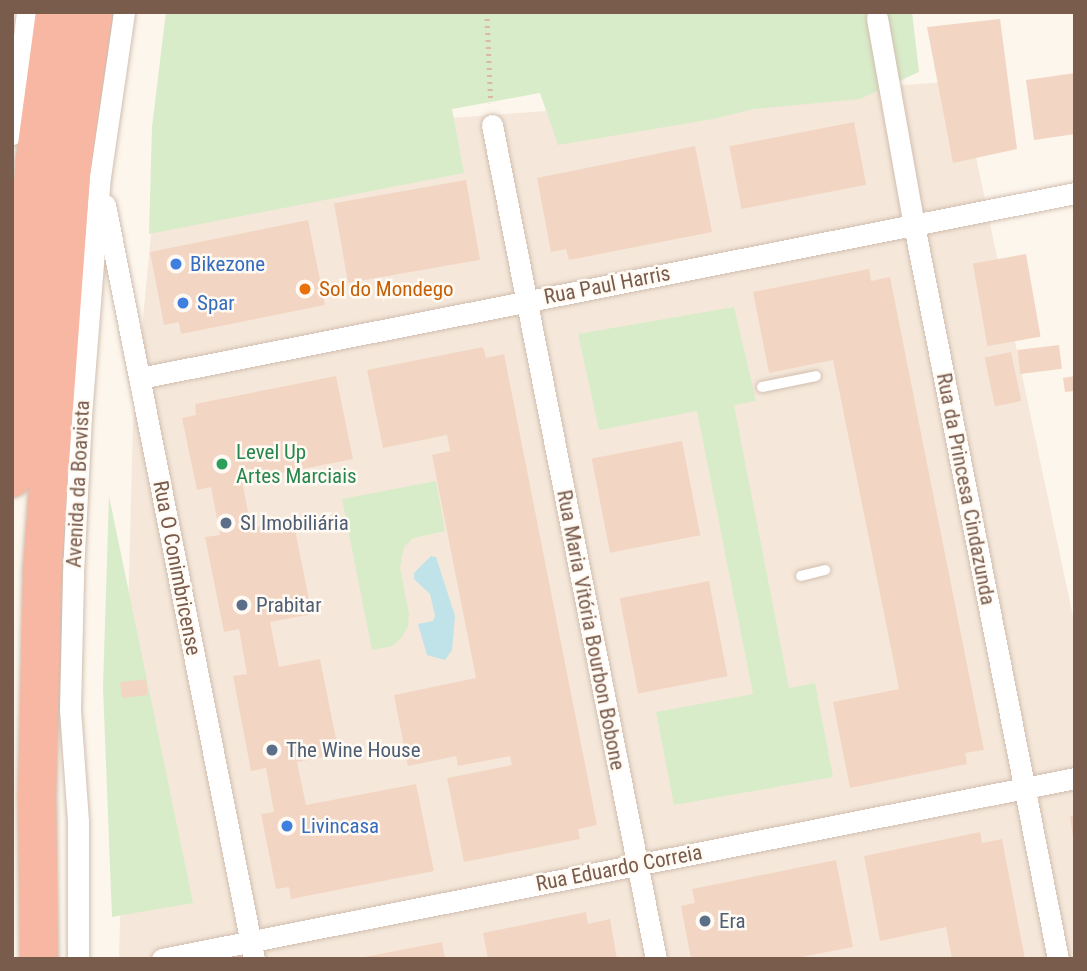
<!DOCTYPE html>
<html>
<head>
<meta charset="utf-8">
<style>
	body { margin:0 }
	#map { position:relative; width:1087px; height:971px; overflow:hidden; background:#fdf6ec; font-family:"Roboto Condensed",sans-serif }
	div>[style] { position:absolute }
	.residential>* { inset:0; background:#f5e8da }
	.green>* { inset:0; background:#d8ecc9 }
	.water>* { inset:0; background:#bfe3e8 }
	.building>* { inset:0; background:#f3d5c3; transform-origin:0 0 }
	.path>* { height:4.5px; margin-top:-2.25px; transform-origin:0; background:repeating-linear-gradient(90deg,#d9b8a5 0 2px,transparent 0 7px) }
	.roads { filter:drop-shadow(0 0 2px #d1beb0) drop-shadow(0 0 2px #d1beb0) }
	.lane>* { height:10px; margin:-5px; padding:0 5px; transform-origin:5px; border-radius:5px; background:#fff }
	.street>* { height:21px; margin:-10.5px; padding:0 10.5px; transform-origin:10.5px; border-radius:10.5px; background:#fff }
	.highway>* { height:38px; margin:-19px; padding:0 19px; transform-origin:19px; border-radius:19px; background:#f7b7a3 }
	.dots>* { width:19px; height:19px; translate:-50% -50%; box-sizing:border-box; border:4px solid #fffaf3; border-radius:50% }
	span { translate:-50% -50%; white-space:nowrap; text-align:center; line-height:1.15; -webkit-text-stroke:5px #fffaf3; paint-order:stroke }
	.shop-label { font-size:21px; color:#366cbe }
	.left { translate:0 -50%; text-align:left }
	.street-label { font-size:21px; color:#7a5c4d }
	.food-label { font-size:21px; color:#c56008 }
	.leisure-label { font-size:21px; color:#27864d }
	.service-label { font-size:21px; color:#4e5e75 }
	.frame { position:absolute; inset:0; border:14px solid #7a5c4d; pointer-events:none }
</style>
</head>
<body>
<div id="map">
	<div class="residential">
		<i style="clip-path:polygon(960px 81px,1075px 626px,1075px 959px,119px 959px,133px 424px,160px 139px)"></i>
	</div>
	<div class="green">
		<i style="clip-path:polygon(166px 12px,912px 12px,919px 72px,860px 99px,754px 109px,713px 119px,558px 145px,540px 93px,452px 109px,464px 173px,149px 234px,152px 127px)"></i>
		<i style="clip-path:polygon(734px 307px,756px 401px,734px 405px,789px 688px,815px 683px,833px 777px,674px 805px,656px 712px,753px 694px,697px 411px,599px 430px,578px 334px)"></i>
		<i style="clip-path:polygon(436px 481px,445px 531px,413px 538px,404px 547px,400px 568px,409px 613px,408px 626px,402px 637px,393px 646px,372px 650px,342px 499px)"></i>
		<i style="clip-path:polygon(109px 496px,193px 903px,112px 917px,103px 687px)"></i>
	</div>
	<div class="water">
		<i style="clip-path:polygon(431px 556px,436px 557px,455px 616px,452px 650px,445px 660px,427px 655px,418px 624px,433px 621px,435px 616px,430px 594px,414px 579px,414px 573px)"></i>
	</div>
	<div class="building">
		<i style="clip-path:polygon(1000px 19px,1017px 149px,953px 163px,927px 27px)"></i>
		<i style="clip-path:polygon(1075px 73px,1075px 134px,1034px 140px,1026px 80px)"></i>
		<i style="left:854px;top:122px;width:64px;height:127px;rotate:79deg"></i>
		<i style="clip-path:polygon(695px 146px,712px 232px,569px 260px,566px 249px,551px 252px,537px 178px)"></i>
		<i style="left:466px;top:180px;width:81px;height:134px;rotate:80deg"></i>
		<i style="clip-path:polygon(308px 220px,325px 305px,181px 334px,179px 322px,164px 325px,150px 252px)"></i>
		<i style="left:1026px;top:254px;width:84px;height:54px;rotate:80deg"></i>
		<i style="clip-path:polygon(869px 269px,871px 281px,890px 277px,984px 750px,965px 753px,967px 764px,850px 788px,833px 702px,899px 689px,895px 668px,833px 360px,769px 373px,753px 292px)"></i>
		<i style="left:1059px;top:345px;width:24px;height:42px;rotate:83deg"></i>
		<i style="clip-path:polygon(483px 347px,486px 358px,504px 354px,597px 825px,578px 829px,580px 839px,464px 862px,447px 778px,512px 765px,510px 756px,458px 766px,456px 756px,408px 766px,394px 695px,476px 678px,432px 455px,450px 451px,447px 435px,383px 448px,367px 370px)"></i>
		<i style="left:1011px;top:352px;width:50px;height:27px;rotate:78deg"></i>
		<i style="clip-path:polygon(336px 376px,353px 459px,242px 481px,251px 528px,293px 520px,312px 614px,270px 622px,279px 667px,320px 659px,339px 754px,297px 762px,306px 805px,416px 784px,434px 871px,291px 899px,289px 887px,276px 889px,261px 814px,274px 812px,266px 768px,251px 771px,233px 676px,247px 674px,239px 629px,224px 632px,205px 537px,220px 535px,211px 487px,197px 490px,182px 418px,196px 415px,195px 404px)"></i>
		<i style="clip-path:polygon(1075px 376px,1075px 391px,1065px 392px,1063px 378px)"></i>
		<i style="left:682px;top:441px;width:96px;height:92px;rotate:79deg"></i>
		<i style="left:709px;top:581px;width:97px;height:91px;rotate:79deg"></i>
		<i style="left:146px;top:679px;width:16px;height:26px;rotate:83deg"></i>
		<i style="clip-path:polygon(1075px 815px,1075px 836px,1073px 836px,1070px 816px)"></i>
		<i style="clip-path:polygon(980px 832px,982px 843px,1002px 839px,1025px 959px,952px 959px,946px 927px,880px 941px,864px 856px)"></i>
		<i style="clip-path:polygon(836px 860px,853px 947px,791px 959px,691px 959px,681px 906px,695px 903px,692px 889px)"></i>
		<i style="clip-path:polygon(586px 912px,588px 924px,610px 919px,617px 959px,488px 959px,483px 933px)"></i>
		<i style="clip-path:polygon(442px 942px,445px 959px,364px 959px,364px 957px)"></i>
	</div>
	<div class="path">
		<i style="left:487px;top:12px;width:91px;rotate:87.5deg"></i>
	</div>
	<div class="roads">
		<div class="lane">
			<i style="left:762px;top:387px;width:55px;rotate:-11.5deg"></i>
			<i style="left:801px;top:576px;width:25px;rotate:-14deg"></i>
		</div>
		<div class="street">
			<i style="left:877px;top:18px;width:210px;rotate:79.9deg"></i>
			<i style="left:914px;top:225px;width:748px;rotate:78.9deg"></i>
			<i style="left:492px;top:125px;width:850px;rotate:78.88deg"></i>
			<i style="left:12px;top:134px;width:123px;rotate:-83deg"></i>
			<i style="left:105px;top:205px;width:769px;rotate:78.82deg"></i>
			<i style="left:140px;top:378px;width:953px;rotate:-11.19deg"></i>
			<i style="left:78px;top:959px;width:138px;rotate:-90deg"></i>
			<i style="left:78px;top:821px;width:111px;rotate:-94.1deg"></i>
			<i style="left:70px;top:710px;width:137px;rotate:-88.7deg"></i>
			<i style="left:73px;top:573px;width:157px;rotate:-87.1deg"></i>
			<i style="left:81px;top:416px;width:240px;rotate:-85.5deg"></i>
			<i style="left:100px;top:177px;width:167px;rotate:-81.7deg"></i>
			<i style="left:162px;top:959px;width:931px;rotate:-11.21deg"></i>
		</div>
		<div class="highway">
			<i style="left:12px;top:478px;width:319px;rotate:-85.9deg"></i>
			<i style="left:35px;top:160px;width:149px;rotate:-82.3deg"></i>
			<i style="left:39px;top:959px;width:162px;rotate:-90.7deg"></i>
			<i style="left:37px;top:797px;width:226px;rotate:-88.7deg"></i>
			<i style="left:42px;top:571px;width:408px;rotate:-85.8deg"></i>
			<i style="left:72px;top:164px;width:153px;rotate:-82.1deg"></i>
		</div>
	</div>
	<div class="dots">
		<i style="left:176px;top:264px;background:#3f7fe0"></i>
		<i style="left:305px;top:289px;background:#e8710a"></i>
		<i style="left:183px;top:303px;background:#3f7fe0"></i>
		<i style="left:222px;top:464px;background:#2e9e5b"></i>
		<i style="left:226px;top:523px;background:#5c6f8a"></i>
		<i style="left:242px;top:605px;background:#5c6f8a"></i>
		<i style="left:272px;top:750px;background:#5c6f8a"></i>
		<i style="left:287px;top:826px;background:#3f7fe0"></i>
		<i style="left:705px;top:921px;background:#5c6f8a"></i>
	</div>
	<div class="shop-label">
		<span class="left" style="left:190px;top:264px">Bikezone</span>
		<span class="left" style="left:197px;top:303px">Spar</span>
		<span class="left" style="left:301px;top:826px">Livincasa</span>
	</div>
	<div class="street-label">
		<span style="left:607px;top:285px;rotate:-11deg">Rua Paul Harris</span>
		<span style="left:78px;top:484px;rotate:-87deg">Avenida da Boavista</span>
		<span style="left:966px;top:489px;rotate:79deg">Rua da Princesa Cindazunda</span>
		<span style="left:177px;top:568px;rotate:79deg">Rua O Conimbricense</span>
		<span style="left:591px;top:630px;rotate:79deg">Rua Maria Vitória Bourbon Bobone</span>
		<span style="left:619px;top:868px;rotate:-11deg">Rua Eduardo Correia</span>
	</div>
	<div class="food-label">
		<span class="left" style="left:319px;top:289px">Sol do Mondego</span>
	</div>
	<div class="leisure-label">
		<span class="left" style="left:236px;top:464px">Level Up<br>Artes Marciais</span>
	</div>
	<div class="service-label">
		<span class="left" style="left:240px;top:523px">SI Imobiliária</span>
		<span class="left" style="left:256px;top:605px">Prabitar</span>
		<span class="left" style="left:286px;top:750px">The Wine House</span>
		<span class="left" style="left:719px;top:921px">Era</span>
	</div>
	<div class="frame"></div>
</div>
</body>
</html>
